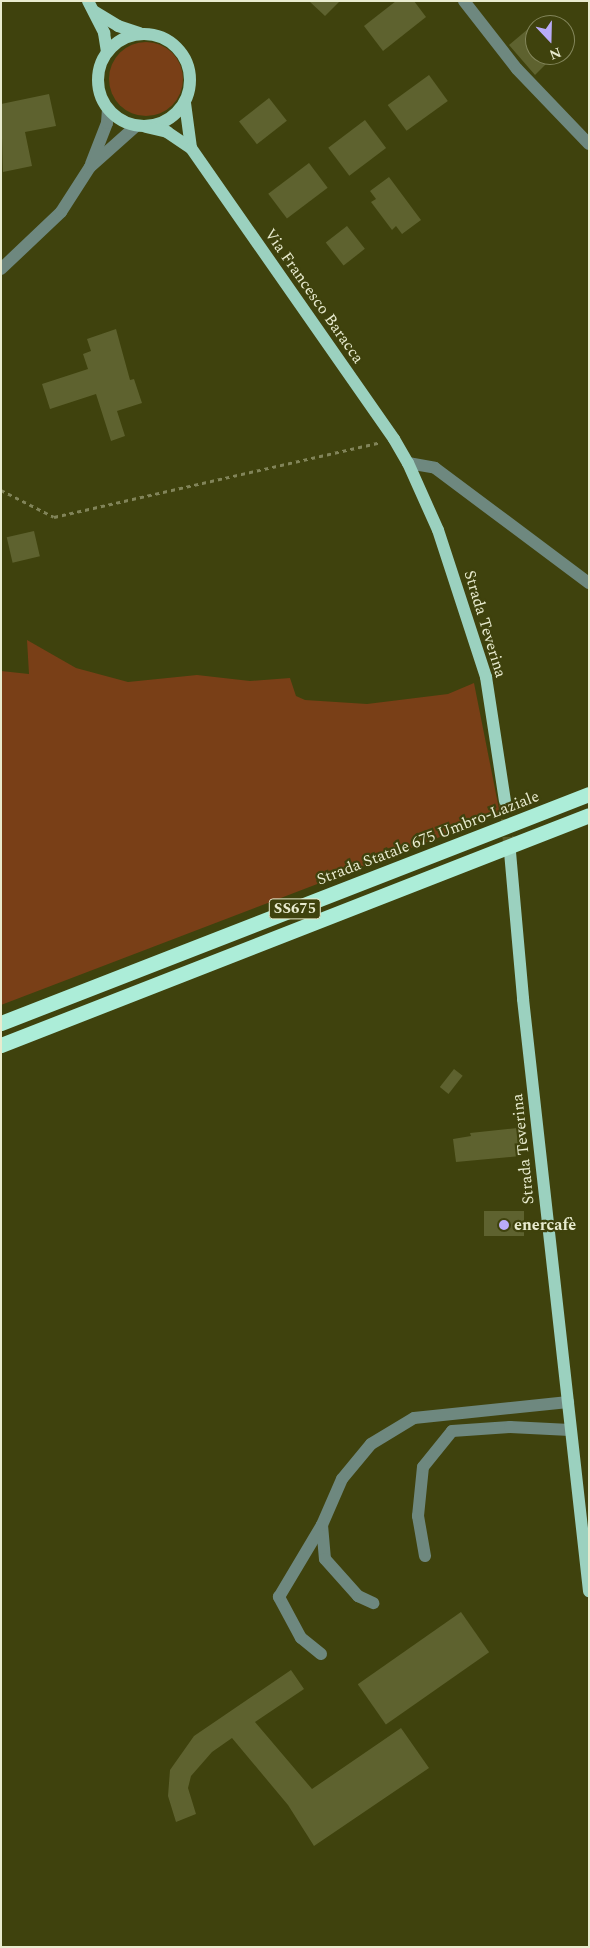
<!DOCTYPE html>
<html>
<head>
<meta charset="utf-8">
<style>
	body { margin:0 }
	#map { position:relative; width:590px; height:1948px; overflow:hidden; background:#3f420d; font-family:Spectral,serif }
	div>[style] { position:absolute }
	.green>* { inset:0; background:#793f17 }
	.round { border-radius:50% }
	.building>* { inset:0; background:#5e622f; transform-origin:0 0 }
	.major-tunnel>* { height:12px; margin-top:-6px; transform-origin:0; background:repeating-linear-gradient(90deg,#585b2a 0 12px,transparent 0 18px) }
	.path>* { height:3px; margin-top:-1.5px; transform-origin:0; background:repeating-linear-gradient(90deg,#818459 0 4px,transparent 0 8px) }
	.minor>* { height:12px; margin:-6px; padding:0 6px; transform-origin:6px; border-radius:6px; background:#6e887f }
	.major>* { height:12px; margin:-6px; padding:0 6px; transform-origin:6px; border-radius:6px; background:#9bd1bf }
	.major>.ring { margin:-6px; padding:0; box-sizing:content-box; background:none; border:12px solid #9bd1bf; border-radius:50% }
	.highway>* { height:15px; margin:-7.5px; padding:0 7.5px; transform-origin:7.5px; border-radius:7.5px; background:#acedd8 }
	.dots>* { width:14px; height:14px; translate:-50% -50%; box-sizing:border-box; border:2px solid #3f420d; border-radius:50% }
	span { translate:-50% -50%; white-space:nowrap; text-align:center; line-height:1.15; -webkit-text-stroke:4.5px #3f420d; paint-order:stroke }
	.shield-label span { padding:1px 4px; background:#3f420d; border:1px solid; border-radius:4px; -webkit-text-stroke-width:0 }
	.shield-label { font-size:15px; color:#e8ebcf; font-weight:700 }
	.street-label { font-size:16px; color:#e8ebcf }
	.poi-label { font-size:16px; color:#e8ebcf; font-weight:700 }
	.left { translate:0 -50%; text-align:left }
	.frame { position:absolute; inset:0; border:2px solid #e8ebcf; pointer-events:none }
	.north { position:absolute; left:525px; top:15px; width:50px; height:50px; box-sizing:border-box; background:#3f420d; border:1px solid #83865b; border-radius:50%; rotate:159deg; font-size:14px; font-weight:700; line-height:20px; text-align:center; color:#e8ebcf }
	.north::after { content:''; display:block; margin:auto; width:18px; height:22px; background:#b9abf7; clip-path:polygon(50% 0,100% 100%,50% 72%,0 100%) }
</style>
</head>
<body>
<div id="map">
	<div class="green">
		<i class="round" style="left:109px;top:42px;width:74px;height:74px"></i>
		<i style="clip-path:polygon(27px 640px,76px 668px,128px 682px,197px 675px,250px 681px,290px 678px,296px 696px,305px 700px,367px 704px,448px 694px,474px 683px,500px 814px,1px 1005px,1px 671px,29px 674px)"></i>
	</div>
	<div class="building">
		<i style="clip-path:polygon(309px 1px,340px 1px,325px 16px)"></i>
		<i style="clip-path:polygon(396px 1px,414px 1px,426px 17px,383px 51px,364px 26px)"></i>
		<i style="clip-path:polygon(528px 29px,535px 37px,535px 55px,555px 55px,535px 75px,509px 45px)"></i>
		<i style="left:429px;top:75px;width:32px;height:51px;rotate:54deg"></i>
		<i style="clip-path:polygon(49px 94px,56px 126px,25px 132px,32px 166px,3px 172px,1px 104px)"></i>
		<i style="left:269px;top:98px;width:29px;height:38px;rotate:52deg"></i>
		<i style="left:365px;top:120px;width:35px;height:46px;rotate:53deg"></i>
		<i style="left:309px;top:163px;width:31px;height:51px;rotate:53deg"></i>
		<i style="clip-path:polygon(389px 177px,421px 220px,402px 234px,396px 226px,392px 230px,371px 202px,376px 199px,370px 191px)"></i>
		<i style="left:347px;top:226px;width:29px;height:27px;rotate:52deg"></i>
		<i style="clip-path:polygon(116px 329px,130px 380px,134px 379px,142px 403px,117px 411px,125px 436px,111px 441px,96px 394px,50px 409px,42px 384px,88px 369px,83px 354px,91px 351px,87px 339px)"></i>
		<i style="left:34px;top:531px;width:26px;height:28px;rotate:77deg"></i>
		<i style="left:454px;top:1069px;width:11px;height:23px;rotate:38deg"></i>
		<i style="clip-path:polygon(518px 1128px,520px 1156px,456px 1162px,453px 1139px,471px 1136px,470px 1133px)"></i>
		<i style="left:484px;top:1211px;width:40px;height:25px"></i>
		<i style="left:461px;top:1612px;width:49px;height:126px;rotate:55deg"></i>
		<i style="clip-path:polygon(291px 1670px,304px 1689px,255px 1722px,312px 1789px,401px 1728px,429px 1768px,314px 1846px,288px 1805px,232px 1738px,212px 1752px,191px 1776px,188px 1788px,196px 1814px,176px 1822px,168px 1796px,170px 1770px,194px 1736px)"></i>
	</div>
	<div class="major-tunnel">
		<i style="left:505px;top:801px;width:51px;rotate:84.4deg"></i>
	</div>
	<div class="path">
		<i style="left:1px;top:490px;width:59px;rotate:27deg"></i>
		<i style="left:54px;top:517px;width:335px;rotate:-12.9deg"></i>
	</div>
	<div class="minor">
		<i style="left:464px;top:1px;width:86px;rotate:52.1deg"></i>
		<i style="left:517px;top:69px;width:104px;rotate:46.2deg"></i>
		<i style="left:91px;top:164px;width:44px;rotate:-68.7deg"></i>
		<i style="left:107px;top:123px;width:13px;rotate:-86deg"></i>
		<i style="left:1px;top:269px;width:83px;rotate:-43.5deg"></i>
		<i style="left:61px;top:212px;width:54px;rotate:-57.2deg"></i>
		<i style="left:90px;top:167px;width:62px;rotate:-41.7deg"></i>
		<i style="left:408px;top:463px;width:27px;rotate:10deg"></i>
		<i style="left:435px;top:468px;width:192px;rotate:36.8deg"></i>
		<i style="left:322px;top:1525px;width:34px;rotate:85deg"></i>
		<i style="left:325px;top:1559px;width:50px;rotate:48.3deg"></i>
		<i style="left:358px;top:1596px;width:17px;rotate:25deg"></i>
		<i style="left:425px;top:1556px;width:41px;rotate:-99.9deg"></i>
		<i style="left:418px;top:1516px;width:49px;rotate:-84.2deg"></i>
		<i style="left:423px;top:1467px;width:46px;rotate:-51.1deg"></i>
		<i style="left:452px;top:1431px;width:58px;rotate:-3.9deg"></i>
		<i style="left:510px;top:1427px;width:60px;rotate:2.9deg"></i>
		<i style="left:321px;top:1654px;width:26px;rotate:-141deg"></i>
		<i style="left:301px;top:1638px;width:47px;rotate:-118.2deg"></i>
		<i style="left:279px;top:1597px;width:84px;rotate:-59.2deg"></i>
		<i style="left:322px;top:1525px;width:50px;rotate:-66.5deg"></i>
		<i style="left:342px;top:1479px;width:45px;rotate:-50.4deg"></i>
		<i style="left:371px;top:1444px;width:50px;rotate:-31.2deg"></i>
		<i style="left:414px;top:1418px;width:155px;rotate:-5.9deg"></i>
	</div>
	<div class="major">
		<i style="left:88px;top:1px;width:36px;rotate:63deg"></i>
		<i style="left:104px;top:33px;width:18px;rotate:81deg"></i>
		<i style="left:95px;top:12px;width:27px;rotate:31deg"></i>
		<i style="left:118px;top:26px;width:23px;rotate:18deg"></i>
		<i class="ring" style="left:98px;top:34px;width:80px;height:80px"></i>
		<i style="left:185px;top:103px;width:45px;rotate:82.4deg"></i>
		<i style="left:146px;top:127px;width:22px;rotate:13deg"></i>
		<i style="left:167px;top:132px;width:29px;rotate:34deg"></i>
		<i style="left:191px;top:148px;width:355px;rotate:55.1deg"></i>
		<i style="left:394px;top:439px;width:28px;rotate:60deg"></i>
		<i style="left:408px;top:463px;width:73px;rotate:65.9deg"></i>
		<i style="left:438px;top:530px;width:155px;rotate:71.9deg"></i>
		<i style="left:486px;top:677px;width:125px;rotate:81.3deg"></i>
		<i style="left:510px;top:852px;width:148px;rotate:84.9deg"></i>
		<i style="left:523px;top:999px;width:596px;rotate:83.64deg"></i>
	</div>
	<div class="highway">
		<i style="left:1px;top:1023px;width:631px;rotate:-21.28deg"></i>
		<i style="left:1px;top:1045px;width:631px;rotate:-21.36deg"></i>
	</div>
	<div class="dots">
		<i style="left:504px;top:1225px;background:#b9abf7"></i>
	</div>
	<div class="shield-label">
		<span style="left:295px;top:909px">SS675</span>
	</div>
	<div class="street-label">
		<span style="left:314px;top:296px;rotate:55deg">Via Francesco Baracca</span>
		<span style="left:485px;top:624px;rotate:73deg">Strada Teverina</span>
		<span style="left:428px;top:838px;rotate:-21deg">Strada Statale 675 Umbro-Laziale</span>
		<span style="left:523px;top:1149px;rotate:-96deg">Strada Teverina</span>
	</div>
	<div class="poi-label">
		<span class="left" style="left:514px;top:1225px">enercafè</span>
	</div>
	<div class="frame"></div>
	<div class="north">N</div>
</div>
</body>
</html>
